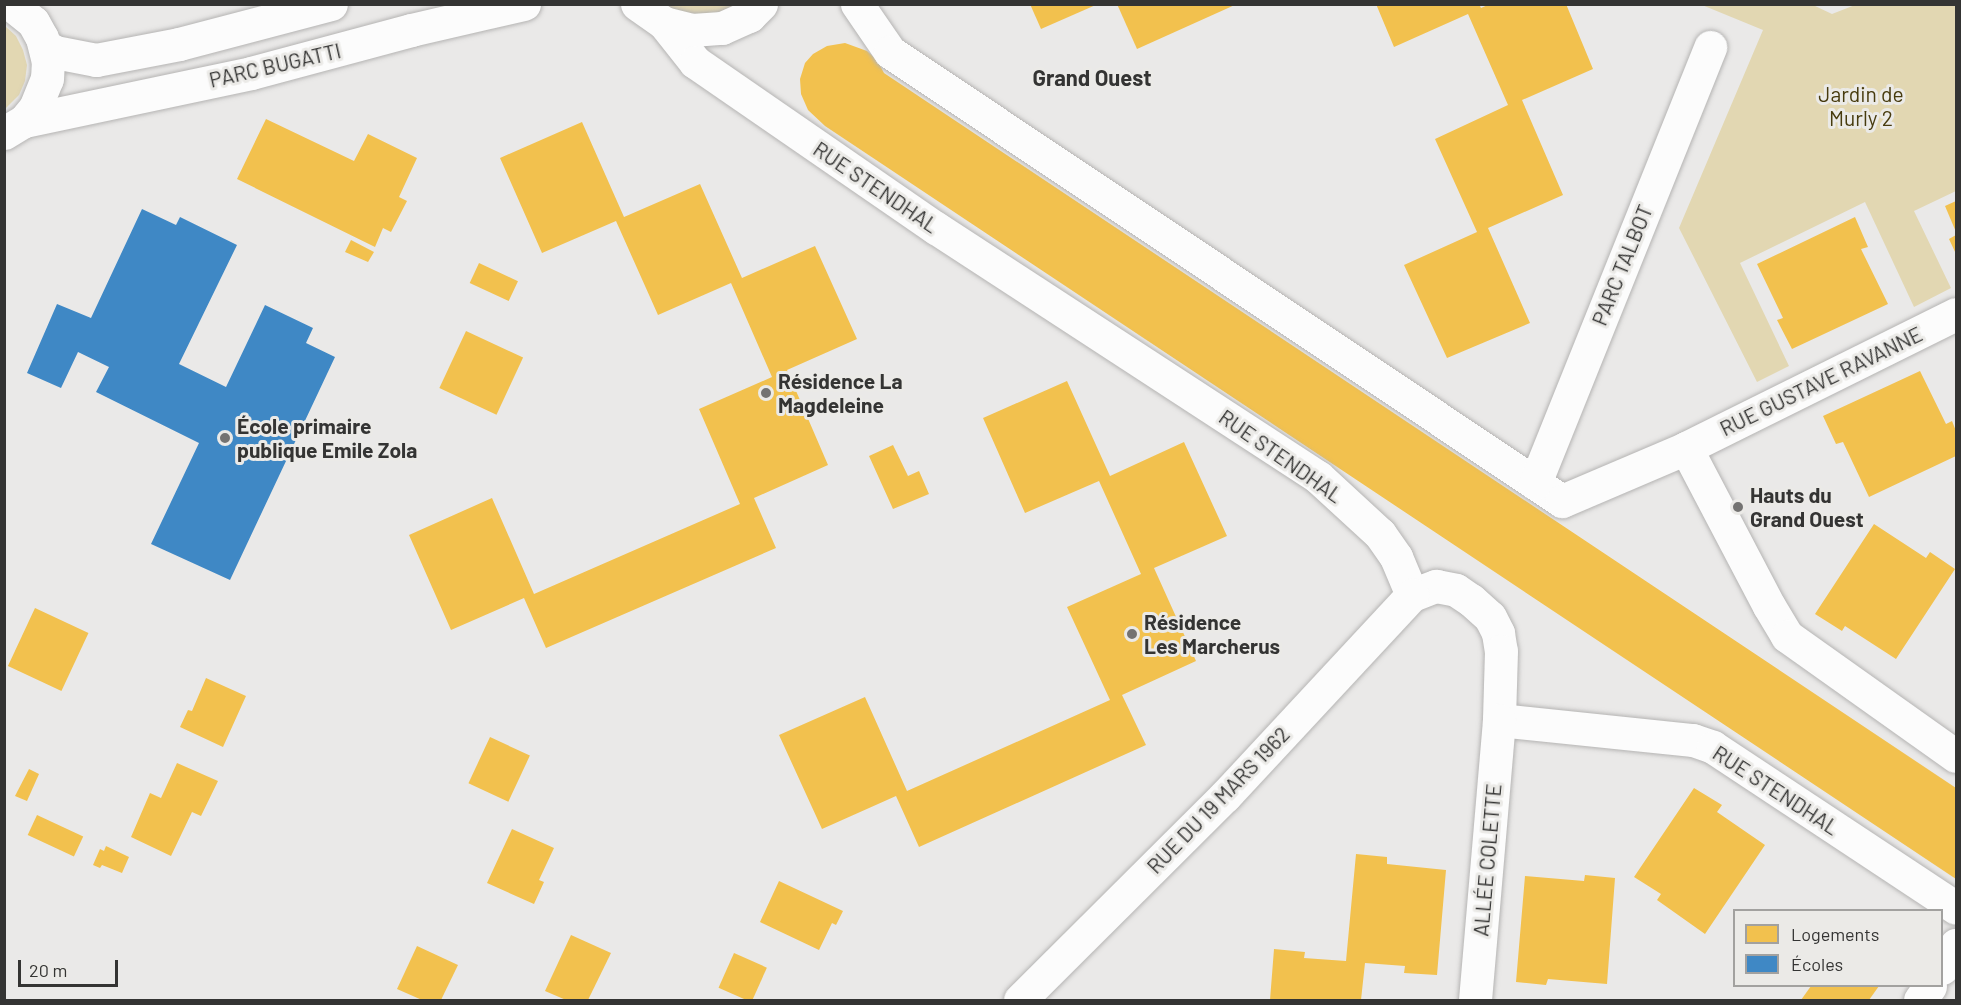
<!DOCTYPE html>
<html>
<head>
<meta charset="utf-8">
<style>
	body { margin:0 }
	#map { position:relative; width:1961px; height:1005px; overflow:hidden; background:#eae9e8; font-family:Barlow,sans-serif }
	div>[style] { position:absolute }
	.green>* { inset:0; background:#e2d7b2 }
	.homes>* { inset:0; background:#f2c14e; transform-origin:0 0 }
	.schools>* { inset:0; background:#3f88c5 }
	.roads { filter:drop-shadow(0 0 2px #b5b4b3) drop-shadow(0 0 2px #b5b4b3) }
	.minor>* { height:33px; margin:-16.5px; padding:0 16.5px; transform-origin:16.5px; border-radius:16.5px; background:#fcfcfc }
	.major>* { height:33px; margin:-16.5px; padding:0 16.5px; transform-origin:16.5px; border-radius:16.5px; background:#fcfcfc }
	.dots>* { width:16px; height:16px; translate:-50% -50%; box-sizing:border-box; border:3px solid #ebeae7; border-radius:50% }
	span { translate:-50% -50%; white-space:nowrap; text-align:center; line-height:1.15; -webkit-text-stroke:6px #ebeae7; paint-order:stroke }
	.street-label { font-size:21px; color:#343433 }
	.park-label { font-size:21px; color:#473b0e }
	.poi-label { font-size:21px; color:#343433; font-weight:700 }
	.left { translate:0 -50%; text-align:left }
	.neighbourhood-label { font-size:22px; color:#343433; font-weight:700 }
	.frame { position:absolute; inset:0; border:6px solid #343433; pointer-events:none }
	.legend { position:absolute; left:1733px; top:909px; width:210px; height:78px; box-sizing:border-box; background:#ebeae7; border:2px solid #a2a19f; margin:0; padding:8px 10px; list-style:none; font-size:18px; color:#343433 }
	.legend li { display:flex; align-items:center; gap:12px; height:30px }
	.legend b { width:30px; border:2px solid #a2a19f }
	.scale { position:absolute; left:18px; top:960px; width:100px; height:27px; box-sizing:border-box; border:3px solid #343433; border-top:0; padding-left:8px; font-size:18px; line-height:21px; white-space:nowrap; color:#343433; -webkit-text-stroke:4px #ebeae7; paint-order:stroke }
</style>
</head>
<body>
<div id="map">
	<div class="green">
		<i style="clip-path:polygon(663px 5px,743px 5px,702px 17px,676px 12px)"></i>
		<i style="clip-path:polygon(1702px 5px,1813px 5px,1832px 14px,1855px 5px,1956px 5px,1956px 191px,1914px 211px,1951px 288px,1914px 307px,1865px 202px,1740px 263px,1789px 366px,1757px 382px,1679px 228px,1763px 30px)"></i>
		<i style="clip-path:polygon(5px 26px,16px 36px,23px 50px,27px 65px,25px 81px,19px 95px,5px 109px)"></i>
	</div>
	<div class="homes">
		<i style="clip-path:polygon(1030px 4px,1098px 4px,1041px 29px)"></i>
		<i style="clip-path:polygon(1117px 4px,1237px 4px,1137px 49px)"></i>
		<i style="clip-path:polygon(1376px 4px,1479px 4px,1481px 8px,1490px 4px,1566px 4px,1593px 69px,1522px 100px,1563px 195px,1488px 228px,1530px 323px,1447px 358px,1404px 265px,1477px 232px,1435px 139px,1508px 105px,1468px 14px,1394px 47px)"></i>
		<i style="clip-path:polygon(845px 43px,867px 51px,877px 60px,884px 73px,1956px 788px,1956px 879px,825px 126px,808px 110px,801px 94px,800px 79px,805px 63px,813px 54px,827px 46px)"></i>
		<i style="clip-path:polygon(266px 119px,354px 161px,368px 134px,417px 158px,399px 197px,407px 201px,391px 232px,383px 228px,375px 247px,237px 179px)"></i>
		<i style="clip-path:polygon(582px 122px,624px 217px,700px 184px,742px 278px,815px 246px,857px 339px,787px 370px,828px 465px,754px 498px,776px 548px,546px 648px,524px 598px,451px 630px,409px 535px,492px 498px,534px 594px,740px 504px,699px 409px,772px 377px,731px 283px,658px 315px,616px 221px,542px 253px,500px 158px)"></i>
		<i style="clip-path:polygon(1956px 201px,1956px 232px,1945px 206px)"></i>
		<i style="clip-path:polygon(1855px 217px,1868px 247px,1861px 249px,1888px 304px,1792px 349px,1777px 320px,1783px 318px,1757px 264px)"></i>
		<i style="clip-path:polygon(1956px 235px,1956px 254px,1949px 239px)"></i>
		<i style="clip-path:polygon(351px 240px,374px 252px,368px 262px,345px 252px)"></i>
		<i style="left:479px;top:263px;width:43px;height:22px;rotate:25deg"></i>
		<i style="left:466px;top:331px;width:63px;height:63px;rotate:25deg"></i>
		<i style="clip-path:polygon(1920px 371px,1946px 424px,1952px 421px,1956px 431px,1956px 456px,1869px 497px,1843px 442px,1836px 444px,1823px 416px)"></i>
		<i style="clip-path:polygon(1067px 381px,1110px 476px,1184px 442px,1227px 536px,1154px 568px,1196px 661px,1122px 695px,1146px 745px,919px 847px,896px 796px,822px 829px,779px 735px,865px 697px,907px 791px,1110px 700px,1067px 607px,1141px 574px,1099px 481px,1025px 513px,983px 418px)"></i>
		<i style="clip-path:polygon(893px 445px,908px 476px,919px 471px,929px 494px,893px 509px,869px 456px)"></i>
		<i style="clip-path:polygon(1874px 524px,1926px 558px,1930px 552px,1955px 569px,1896px 659px,1845px 626px,1842px 631px,1815px 614px)"></i>
		<i style="left:35px;top:608px;width:59px;height:64px;rotate:25deg"></i>
		<i style="clip-path:polygon(206px 678px,246px 696px,223px 747px,180px 727px,188px 710px,192px 711px)"></i>
		<i style="left:490px;top:737px;width:44px;height:51px;rotate:25deg"></i>
		<i style="clip-path:polygon(177px 763px,218px 781px,201px 816px,192px 812px,171px 856px,131px 837px,150px 793px,161px 798px)"></i>
		<i style="clip-path:polygon(29px 769px,39px 774px,27px 801px,15px 796px)"></i>
		<i style="clip-path:polygon(1694px 788px,1722px 805px,1717px 812px,1765px 845px,1705px 934px,1657px 900px,1661px 894px,1634px 877px)"></i>
		<i style="left:37px;top:815px;width:51px;height:22px;rotate:25deg"></i>
		<i style="clip-path:polygon(512px 829px,554px 848px,539px 880px,544px 882px,534px 904px,487px 883px)"></i>
		<i style="clip-path:polygon(106px 846px,129px 857px,122px 873px,102px 865px,100px 868px,93px 865px,100px 849px,104px 851px)"></i>
		<i style="clip-path:polygon(1356px 854px,1387px 857px,1387px 864px,1446px 870px,1437px 975px,1404px 973px,1405px 966px,1365px 963px,1361px 1000px,1270px 1000px,1274px 949px,1305px 952px,1304px 958px,1346px 961px)"></i>
		<i style="clip-path:polygon(1585px 875px,1615px 878px,1607px 984px,1548px 979px,1546px 985px,1516px 982px,1525px 876px,1584px 881px)"></i>
		<i style="clip-path:polygon(779px 881px,843px 911px,836px 925px,832px 923px,819px 950px,760px 922px)"></i>
		<i style="clip-path:polygon(571px 935px,611px 953px,588px 1000px,566px 1000px,545px 991px)"></i>
		<i style="clip-path:polygon(417px 946px,458px 965px,441px 1000px,422px 1000px,397px 989px)"></i>
		<i style="left:734px;top:953px;width:36px;height:38px;rotate:24deg"></i>
		<i style="clip-path:polygon(1811px 986px,1879px 986px,1869px 1000px,1801px 1000px)"></i>
	</div>
	<div class="schools">
		<i style="clip-path:polygon(142px 209px,176px 225px,180px 217px,237px 245px,179px 364px,226px 387px,265px 305px,313px 328px,306px 343px,335px 357px,230px 580px,151px 544px,199px 443px,96px 392px,109px 367px,78px 352px,61px 388px,27px 373px,57px 304px,91px 318px)"></i>
	</div>
	<div class="roads">
		<div class="minor">
			<i style="left:637px;top:4px;width:33px;rotate:35deg"></i>
			<i style="left:664px;top:23px;width:29px;rotate:14deg"></i>
			<i style="left:692px;top:30px;width:30px;rotate:-4deg"></i>
			<i style="left:722px;top:28px;width:30px;rotate:-24deg"></i>
			<i style="left:749px;top:16px;width:17px;rotate:-45deg"></i>
			<i style="left:857px;top:4px;width:58px;rotate:55.5deg"></i>
			<i style="left:890px;top:52px;width:808px;rotate:33.75deg"></i>
			<i style="left:1562px;top:501px;width:135px;rotate:-23.1deg"></i>
			<i style="left:1686px;top:448px;width:301px;rotate:-26.4deg"></i>
			<i style="left:664px;top:23px;width:50px;rotate:51.5deg"></i>
			<i style="left:695px;top:62px;width:293px;rotate:34.6deg"></i>
			<i style="left:936px;top:228px;width:456px;rotate:33.1deg"></i>
			<i style="left:1318px;top:477px;width:84px;rotate:42.6deg"></i>
			<i style="left:1380px;top:534px;width:28px;rotate:55deg"></i>
			<i style="left:1396px;top:557px;width:41px;rotate:67.2deg"></i>
			<i style="left:1412px;top:595px;width:26px;rotate:-21deg"></i>
			<i style="left:1436px;top:586px;width:20px;rotate:11deg"></i>
			<i style="left:1456px;top:590px;width:18px;rotate:34deg"></i>
			<i style="left:1471px;top:600px;width:25px;rotate:42deg"></i>
			<i style="left:1490px;top:617px;width:18px;rotate:63deg"></i>
			<i style="left:1498px;top:633px;width:18px;rotate:81deg"></i>
			<i style="left:1501px;top:651px;width:69px;rotate:91.7deg"></i>
			<i style="left:1499px;top:720px;width:195px;rotate:5.9deg"></i>
			<i style="left:1693px;top:740px;width:21px;rotate:19deg"></i>
			<i style="left:1713px;top:747px;width:291px;rotate:33.5deg"></i>
			<i style="left:45px;top:46px;width:12px;rotate:31deg"></i>
			<i style="left:55px;top:52px;width:42px;rotate:11deg"></i>
			<i style="left:96px;top:60px;width:85px;rotate:-10.9deg"></i>
			<i style="left:179px;top:44px;width:157px;rotate:-14.7deg"></i>
			<i style="left:24px;top:121px;width:232px;rotate:-11.9deg"></i>
			<i style="left:251px;top:73px;width:166px;rotate:-15deg"></i>
			<i style="left:411px;top:30px;width:116px;rotate:-13deg"></i>
			<i style="left:1686px;top:448px;width:178px;rotate:62.3deg"></i>
			<i style="left:1769px;top:606px;width:35px;rotate:59deg"></i>
			<i style="left:1787px;top:636px;width:207px;rotate:35.4deg"></i>
			<i style="left:1535px;top:483px;width:470px;rotate:-68.1deg"></i>
			<i style="left:1942px;top:968px;width:27px;rotate:-59deg"></i>
			<i style="left:1020px;top:1000px;width:289px;rotate:-44.9deg"></i>
			<i style="left:1225px;top:796px;width:275px;rotate:-47.1deg"></i>
			<i style="left:1475px;top:1000px;width:281px;rotate:-85.1deg"></i>
			<i style="left:1920px;top:1000px;width:17px;rotate:-54deg"></i>
		</div>
		<div class="major">
			<i style="left:4px;top:133px;width:23px;rotate:-31deg"></i>
			<i style="left:24px;top:121px;width:17px;rotate:-50deg"></i>
			<i style="left:35px;top:108px;width:31px;rotate:-68deg"></i>
			<i style="left:47px;top:79px;width:17px;rotate:-87deg"></i>
			<i style="left:48px;top:62px;width:25px;rotate:-104deg"></i>
			<i style="left:42px;top:38px;width:18px;rotate:-119deg"></i>
			<i style="left:33px;top:22px;width:28px;rotate:-141deg"></i>
		</div>
	</div>
	<div class="dots">
		<i style="left:766px;top:393px;background:#747372"></i>
		<i style="left:225px;top:438px;background:#747372"></i>
		<i style="left:1738px;top:507px;background:#747372"></i>
		<i style="left:1132px;top:634px;background:#747372"></i>
	</div>
	<div class="street-label">
		<span style="left:275px;top:65px;rotate:-13deg">PARC BUGATTI</span>
		<span style="left:876px;top:187px;rotate:34deg">RUE STENDHAL</span>
		<span style="left:1622px;top:265px;rotate:-68deg">PARC TALBOT</span>
		<span style="left:1821px;top:381px;rotate:-26deg">RUE GUSTAVE RAVANNE</span>
		<span style="left:1281px;top:456px;rotate:35deg">RUE STENDHAL</span>
		<span style="left:1776px;top:790px;rotate:33deg">RUE STENDHAL</span>
		<span style="left:1218px;top:800px;rotate:-46deg">RUE DU 19 MARS 1962</span>
		<span style="left:1487px;top:860px;rotate:-85deg">ALLÉE COLETTE</span>
	</div>
	<div class="park-label">
		<span style="left:1861px;top:106px">Jardin de<br>Murly 2</span>
	</div>
	<div class="poi-label">
		<span class="left" style="left:778px;top:393px">Résidence La<br>Magdeleine</span>
		<span class="left" style="left:237px;top:438px">École primaire<br>publique Emile Zola</span>
		<span class="left" style="left:1750px;top:507px">Hauts du<br>Grand Ouest</span>
		<span class="left" style="left:1144px;top:634px">Résidence<br>Les Marcherus</span>
	</div>
	<div class="neighbourhood-label">
		<span style="left:1092px;top:78px">Grand Ouest</span>
	</div>
	<div class="frame"></div>
	<ul class="legend">
	<li><b style="height:16px;background:#f2c14e"></b>Logements</li>
	<li><b style="height:16px;background:#3f88c5"></b>Écoles</li>
	</ul>
	<div class="scale">20 m</div>
</div>
</body>
</html>
